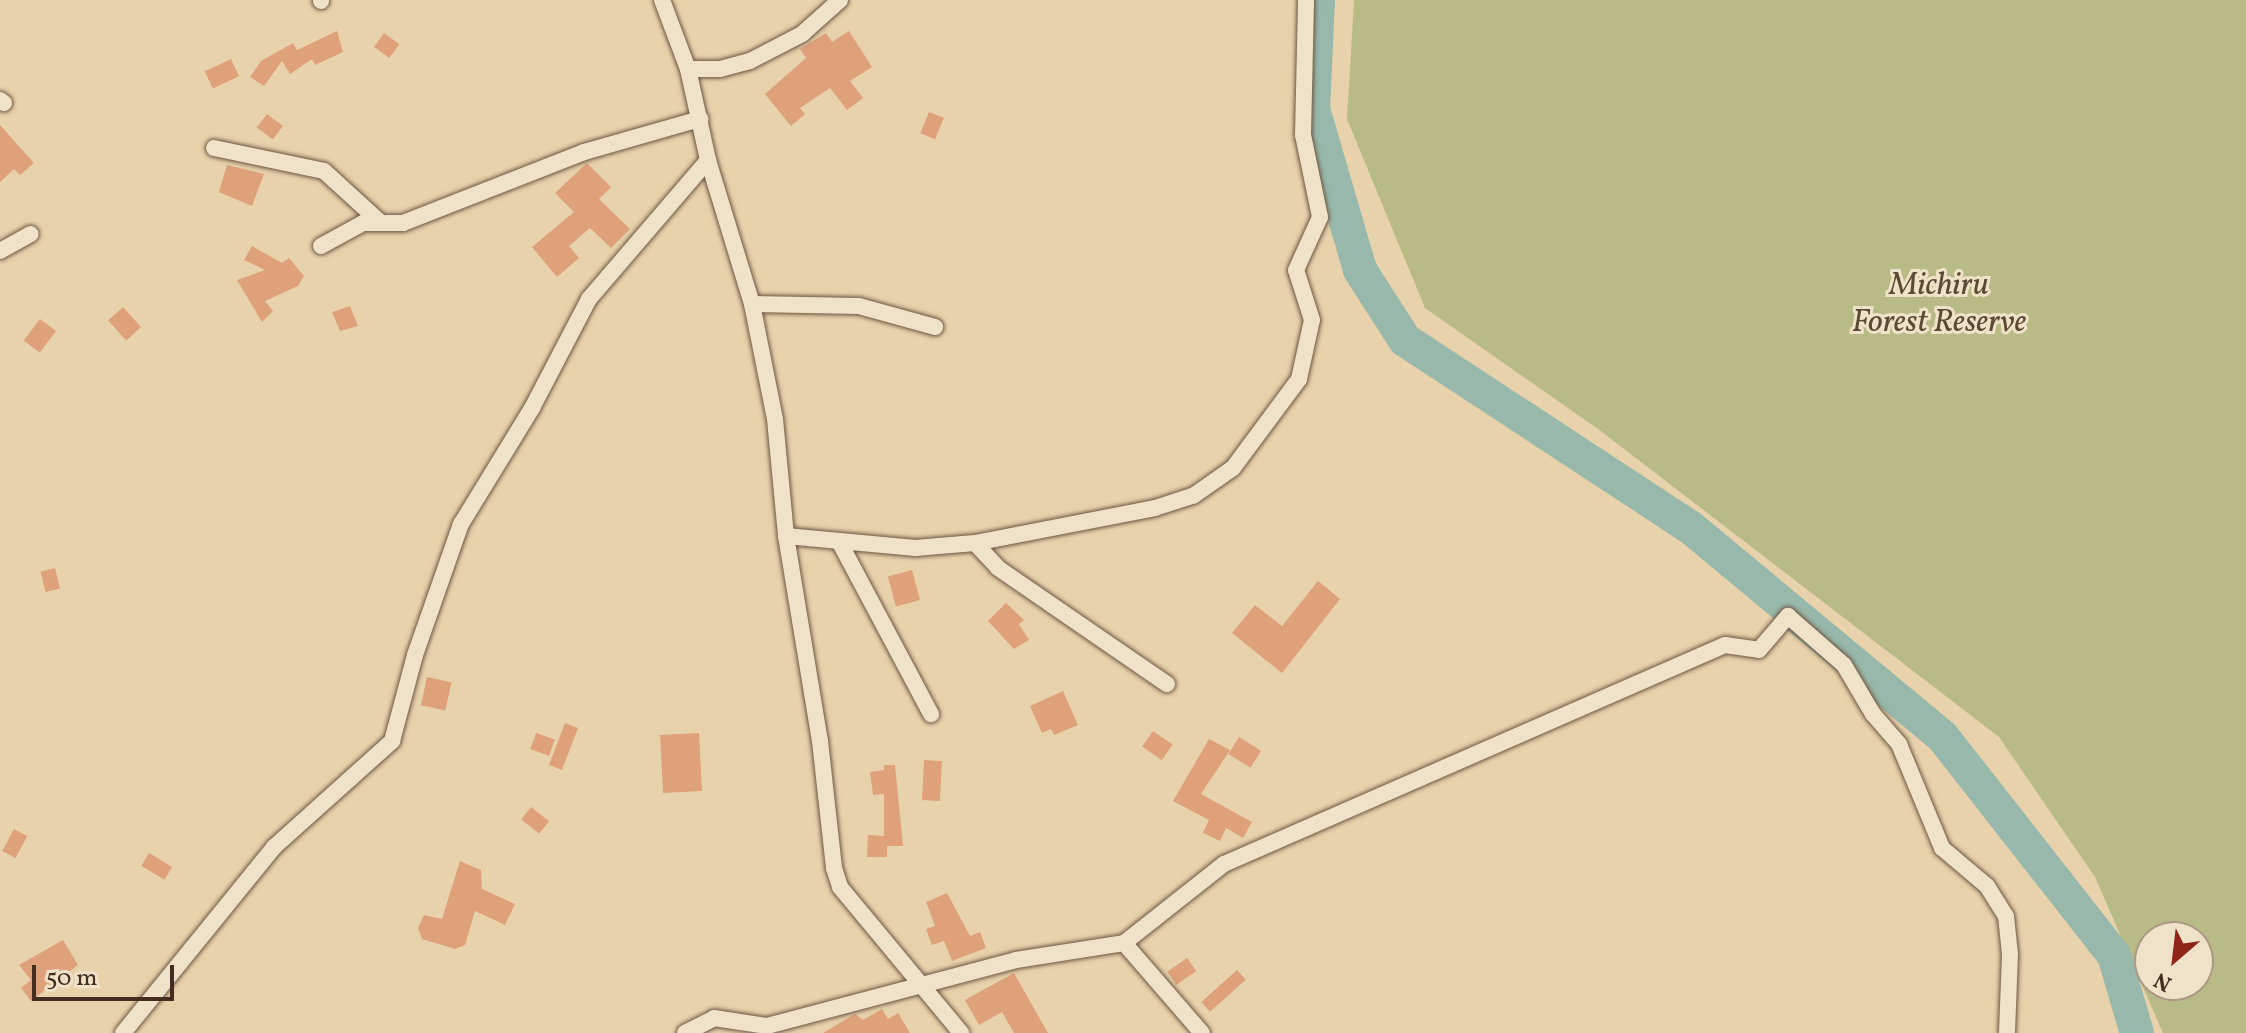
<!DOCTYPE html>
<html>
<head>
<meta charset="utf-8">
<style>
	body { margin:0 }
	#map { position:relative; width:2246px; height:1033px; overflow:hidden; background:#e8d2ab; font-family:Vollkorn,serif }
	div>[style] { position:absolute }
	.green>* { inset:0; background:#b9bb86 }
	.river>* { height:34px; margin:-17px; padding:0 17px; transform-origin:17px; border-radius:17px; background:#97b8aa }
	.building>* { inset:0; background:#dfa17a; transform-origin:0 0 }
	.roads { filter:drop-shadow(0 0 2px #6d5643) drop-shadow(0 0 2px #6d5643) }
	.minor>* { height:16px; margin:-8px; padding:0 8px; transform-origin:8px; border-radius:8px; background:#f0e2c8 }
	span { translate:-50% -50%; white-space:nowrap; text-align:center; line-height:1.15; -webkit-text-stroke:6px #f0e2c8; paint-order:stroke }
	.park-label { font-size:32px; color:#5b4934; font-style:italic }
	.north { position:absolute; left:2134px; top:921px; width:80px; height:80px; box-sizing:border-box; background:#f0e2c8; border:2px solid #ab9985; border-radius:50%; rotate:208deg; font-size:22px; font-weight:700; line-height:32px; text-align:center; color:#442c20 }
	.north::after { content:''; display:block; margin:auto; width:28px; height:36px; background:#8f2418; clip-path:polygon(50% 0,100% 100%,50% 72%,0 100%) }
	.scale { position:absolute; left:32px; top:965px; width:142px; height:36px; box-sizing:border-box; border:4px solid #442c20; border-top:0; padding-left:10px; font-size:24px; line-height:28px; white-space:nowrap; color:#442c20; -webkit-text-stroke:6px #f0e2c8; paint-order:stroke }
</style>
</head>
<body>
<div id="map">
	<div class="green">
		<i style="clip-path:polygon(evenodd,1354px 0,2246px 0,2246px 1033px,2163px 1033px,2095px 877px,1999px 737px,1598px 429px,1425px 308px,1347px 119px,1354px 0,2150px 937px,2198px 937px,2198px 985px,2150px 985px,2150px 937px)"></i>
	</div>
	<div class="river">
		<i style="left:1318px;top:0;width:109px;rotate:92.6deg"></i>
		<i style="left:1313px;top:109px;width:168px;rotate:73.7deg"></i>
		<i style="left:1360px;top:270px;width:83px;rotate:57.3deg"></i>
		<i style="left:1405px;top:340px;width:341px;rotate:33.3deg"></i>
		<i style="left:1690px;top:527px;width:327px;rotate:39.7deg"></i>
		<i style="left:1942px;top:736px;width:278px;rotate:51.9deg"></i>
		<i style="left:2114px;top:955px;width:81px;rotate:73.6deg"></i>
	</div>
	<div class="building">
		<i style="clip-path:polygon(337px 31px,343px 52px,315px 65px,312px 59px,290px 74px,282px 61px,264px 86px,250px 77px,261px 61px,293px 43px,297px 50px)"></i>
		<i style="clip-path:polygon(849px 31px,872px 67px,850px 81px,863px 98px,847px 110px,830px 88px,800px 108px,805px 114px,791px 126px,765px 94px,806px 58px,800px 49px,826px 33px,832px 42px)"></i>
		<i style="left:384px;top:33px;width:19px;height:17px;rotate:36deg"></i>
		<i style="left:231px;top:59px;width:19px;height:29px;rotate:65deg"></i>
		<i style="left:929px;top:112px;width:16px;height:23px;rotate:22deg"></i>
		<i style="left:267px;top:114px;width:20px;height:17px;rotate:37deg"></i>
		<i style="clip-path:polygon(0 125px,34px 163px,20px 175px,14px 169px,0 182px)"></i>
		<i style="clip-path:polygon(587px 163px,611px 187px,599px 199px,630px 229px,611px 248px,590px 228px,569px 246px,579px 258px,557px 277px,532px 247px,574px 212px,555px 193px)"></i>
		<i style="clip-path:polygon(227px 165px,264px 174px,252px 206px,219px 192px)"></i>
		<i style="clip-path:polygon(252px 246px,282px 263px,289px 258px,304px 276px,298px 286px,265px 301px,273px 311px,262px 322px,237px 280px,265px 270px,244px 260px)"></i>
		<i style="clip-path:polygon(350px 306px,358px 326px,340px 331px,332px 312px)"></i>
		<i style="left:123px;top:307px;width:27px;height:20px;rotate:48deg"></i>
		<i style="left:40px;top:319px;width:20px;height:27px;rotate:37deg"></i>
		<i style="left:55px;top:568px;width:21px;height:15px;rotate:76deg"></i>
		<i style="left:912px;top:570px;width:31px;height:25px;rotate:75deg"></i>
		<i style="clip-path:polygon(1318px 581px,1340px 599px,1282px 673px,1232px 633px,1255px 605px,1282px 626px)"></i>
		<i style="clip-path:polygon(1006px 603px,1024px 620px,1019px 624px,1029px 640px,1014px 649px,988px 621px)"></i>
		<i style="left:427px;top:677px;width:25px;height:29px;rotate:12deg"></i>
		<i style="clip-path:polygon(1063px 691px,1078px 725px,1054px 735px,1051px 729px,1042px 733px,1030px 706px)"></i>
		<i style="left:565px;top:723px;width:14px;height:45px;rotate:21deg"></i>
		<i style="left:1153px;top:731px;width:24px;height:19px;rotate:35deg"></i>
		<i style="left:536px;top:733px;width:20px;height:17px;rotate:20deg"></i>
		<i style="left:699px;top:733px;width:58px;height:39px;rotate:87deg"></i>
		<i style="left:1239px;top:737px;width:26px;height:20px;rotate:32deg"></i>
		<i style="clip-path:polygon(1209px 739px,1230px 750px,1201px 794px,1252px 822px,1243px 838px,1226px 828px,1220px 841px,1203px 833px,1209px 820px,1173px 801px)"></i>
		<i style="left:924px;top:760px;width:18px;height:40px;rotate:3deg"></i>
		<i style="clip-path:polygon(884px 765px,895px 765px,903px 846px,887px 846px,887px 857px,867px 857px,868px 835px,884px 836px,884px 794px,873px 795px,870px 772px,884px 770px)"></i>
		<i style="left:531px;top:807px;width:23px;height:16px;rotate:38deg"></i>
		<i style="left:14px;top:829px;width:15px;height:25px;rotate:28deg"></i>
		<i style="left:149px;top:853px;width:27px;height:15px;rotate:31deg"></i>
		<i style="clip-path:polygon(460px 861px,481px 870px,482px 889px,515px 904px,505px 925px,475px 911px,465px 945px,455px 949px,422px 939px,418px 928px,424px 915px,442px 919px)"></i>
		<i style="clip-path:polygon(947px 893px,970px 936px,980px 932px,986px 948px,952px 961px,944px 941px,932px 945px,926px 929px,935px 926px,926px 902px)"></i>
		<i style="clip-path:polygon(63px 940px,78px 965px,31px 1001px,21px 988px,31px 980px,19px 965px)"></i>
		<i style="left:1187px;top:958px;width:16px;height:24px;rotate:55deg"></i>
		<i style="left:1237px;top:970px;width:13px;height:48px;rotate:48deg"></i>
		<i style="clip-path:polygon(1014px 973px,1048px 1033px,1014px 1033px,1002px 1012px,979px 1025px,965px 1000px)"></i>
		<i style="clip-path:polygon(882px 1009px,888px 1019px,898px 1013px,910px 1033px,823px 1033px,855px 1014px,863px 1020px)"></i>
	</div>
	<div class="roads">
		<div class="minor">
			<i style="left:321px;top:0;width:1px;rotate:90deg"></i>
			<i style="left:662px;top:0;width:74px;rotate:69.4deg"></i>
			<i style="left:688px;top:69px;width:93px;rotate:77.6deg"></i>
			<i style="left:708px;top:160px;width:151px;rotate:73deg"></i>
			<i style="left:752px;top:304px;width:117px;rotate:78.7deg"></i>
			<i style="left:775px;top:419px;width:118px;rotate:84.6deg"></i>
			<i style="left:786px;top:536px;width:208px;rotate:80.6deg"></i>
			<i style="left:820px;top:741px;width:128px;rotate:83.7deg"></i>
			<i style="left:834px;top:868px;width:20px;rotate:72deg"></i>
			<i style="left:840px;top:887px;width:190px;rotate:50.3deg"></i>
			<i style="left:688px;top:69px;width:32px"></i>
			<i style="left:720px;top:69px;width:31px;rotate:-15deg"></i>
			<i style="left:750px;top:61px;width:59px;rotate:-27.4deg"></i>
			<i style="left:802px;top:34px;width:51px;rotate:-41.8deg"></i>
			<i style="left:0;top:100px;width:5px;rotate:37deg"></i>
			<i style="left:214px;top:148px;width:112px;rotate:11.8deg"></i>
			<i style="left:324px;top:171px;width:74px;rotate:42.3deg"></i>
			<i style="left:321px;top:246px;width:48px;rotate:-28.7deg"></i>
			<i style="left:363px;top:223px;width:40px"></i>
			<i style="left:403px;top:223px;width:194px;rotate:-21.4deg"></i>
			<i style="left:584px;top:152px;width:121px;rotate:-15.9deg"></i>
			<i style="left:0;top:251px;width:35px;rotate:-29deg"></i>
			<i style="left:752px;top:304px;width:107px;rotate:1.1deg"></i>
			<i style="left:859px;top:306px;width:79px;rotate:15.4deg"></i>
			<i style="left:786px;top:536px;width:130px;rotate:5.3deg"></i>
			<i style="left:915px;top:548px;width:60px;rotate:-4.8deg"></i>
			<i style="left:975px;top:543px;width:183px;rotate:-11deg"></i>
			<i style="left:1155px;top:508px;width:40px;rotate:-18deg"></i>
			<i style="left:1193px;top:496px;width:49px;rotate:-35deg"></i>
			<i style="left:1233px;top:468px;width:111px;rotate:-53.4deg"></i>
			<i style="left:1299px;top:379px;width:60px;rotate:-77.6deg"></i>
			<i style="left:1312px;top:320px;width:52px;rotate:-107.7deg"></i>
			<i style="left:1296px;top:270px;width:58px;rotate:-65.6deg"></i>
			<i style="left:1320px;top:217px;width:84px;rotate:-101.7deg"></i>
			<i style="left:1303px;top:135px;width:135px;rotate:-88.7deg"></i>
			<i style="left:840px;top:543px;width:194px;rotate:62deg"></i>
			<i style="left:975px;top:543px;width:34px;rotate:47deg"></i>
			<i style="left:998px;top:568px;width:205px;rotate:34.5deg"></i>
			<i style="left:1124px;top:943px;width:127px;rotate:-38.3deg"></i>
			<i style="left:1224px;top:864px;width:547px;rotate:-23.61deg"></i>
			<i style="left:1725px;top:645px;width:34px;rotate:8deg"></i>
			<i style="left:1759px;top:650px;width:45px;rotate:-49.5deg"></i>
			<i style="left:1788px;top:616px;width:74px;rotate:41.2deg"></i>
			<i style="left:1844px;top:665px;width:57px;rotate:59.4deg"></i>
			<i style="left:1873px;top:714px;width:40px;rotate:49deg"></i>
			<i style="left:1899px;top:744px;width:113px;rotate:67.5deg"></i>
			<i style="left:1942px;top:848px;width:59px;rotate:40.2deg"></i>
			<i style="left:1987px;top:886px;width:36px;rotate:58deg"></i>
			<i style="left:2006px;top:916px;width:38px;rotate:84deg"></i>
			<i style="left:2010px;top:954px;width:79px;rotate:92.2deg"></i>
			<i style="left:123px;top:1033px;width:240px;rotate:-50.9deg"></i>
			<i style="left:274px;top:847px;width:159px;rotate:-41.9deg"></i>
			<i style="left:392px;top:741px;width:89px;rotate:-75deg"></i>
			<i style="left:415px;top:655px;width:139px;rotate:-70.7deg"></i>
			<i style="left:461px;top:524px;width:136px;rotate:-58.5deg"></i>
			<i style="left:532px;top:408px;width:123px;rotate:-62.4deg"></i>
			<i style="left:589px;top:299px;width:183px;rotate:-49.4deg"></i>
			<i style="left:685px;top:1033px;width:33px;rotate:-27deg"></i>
			<i style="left:714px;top:1018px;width:54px;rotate:8.6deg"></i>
			<i style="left:767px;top:1026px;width:258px;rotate:-14.8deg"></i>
			<i style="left:1016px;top:960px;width:109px;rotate:-8.9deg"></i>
			<i style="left:1124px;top:943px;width:119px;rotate:49.1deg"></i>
		</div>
	</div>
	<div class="park-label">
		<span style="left:1939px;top:305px">Michiru<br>Forest Reserve</span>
	</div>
	<div class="north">N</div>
	<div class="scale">50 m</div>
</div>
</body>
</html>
